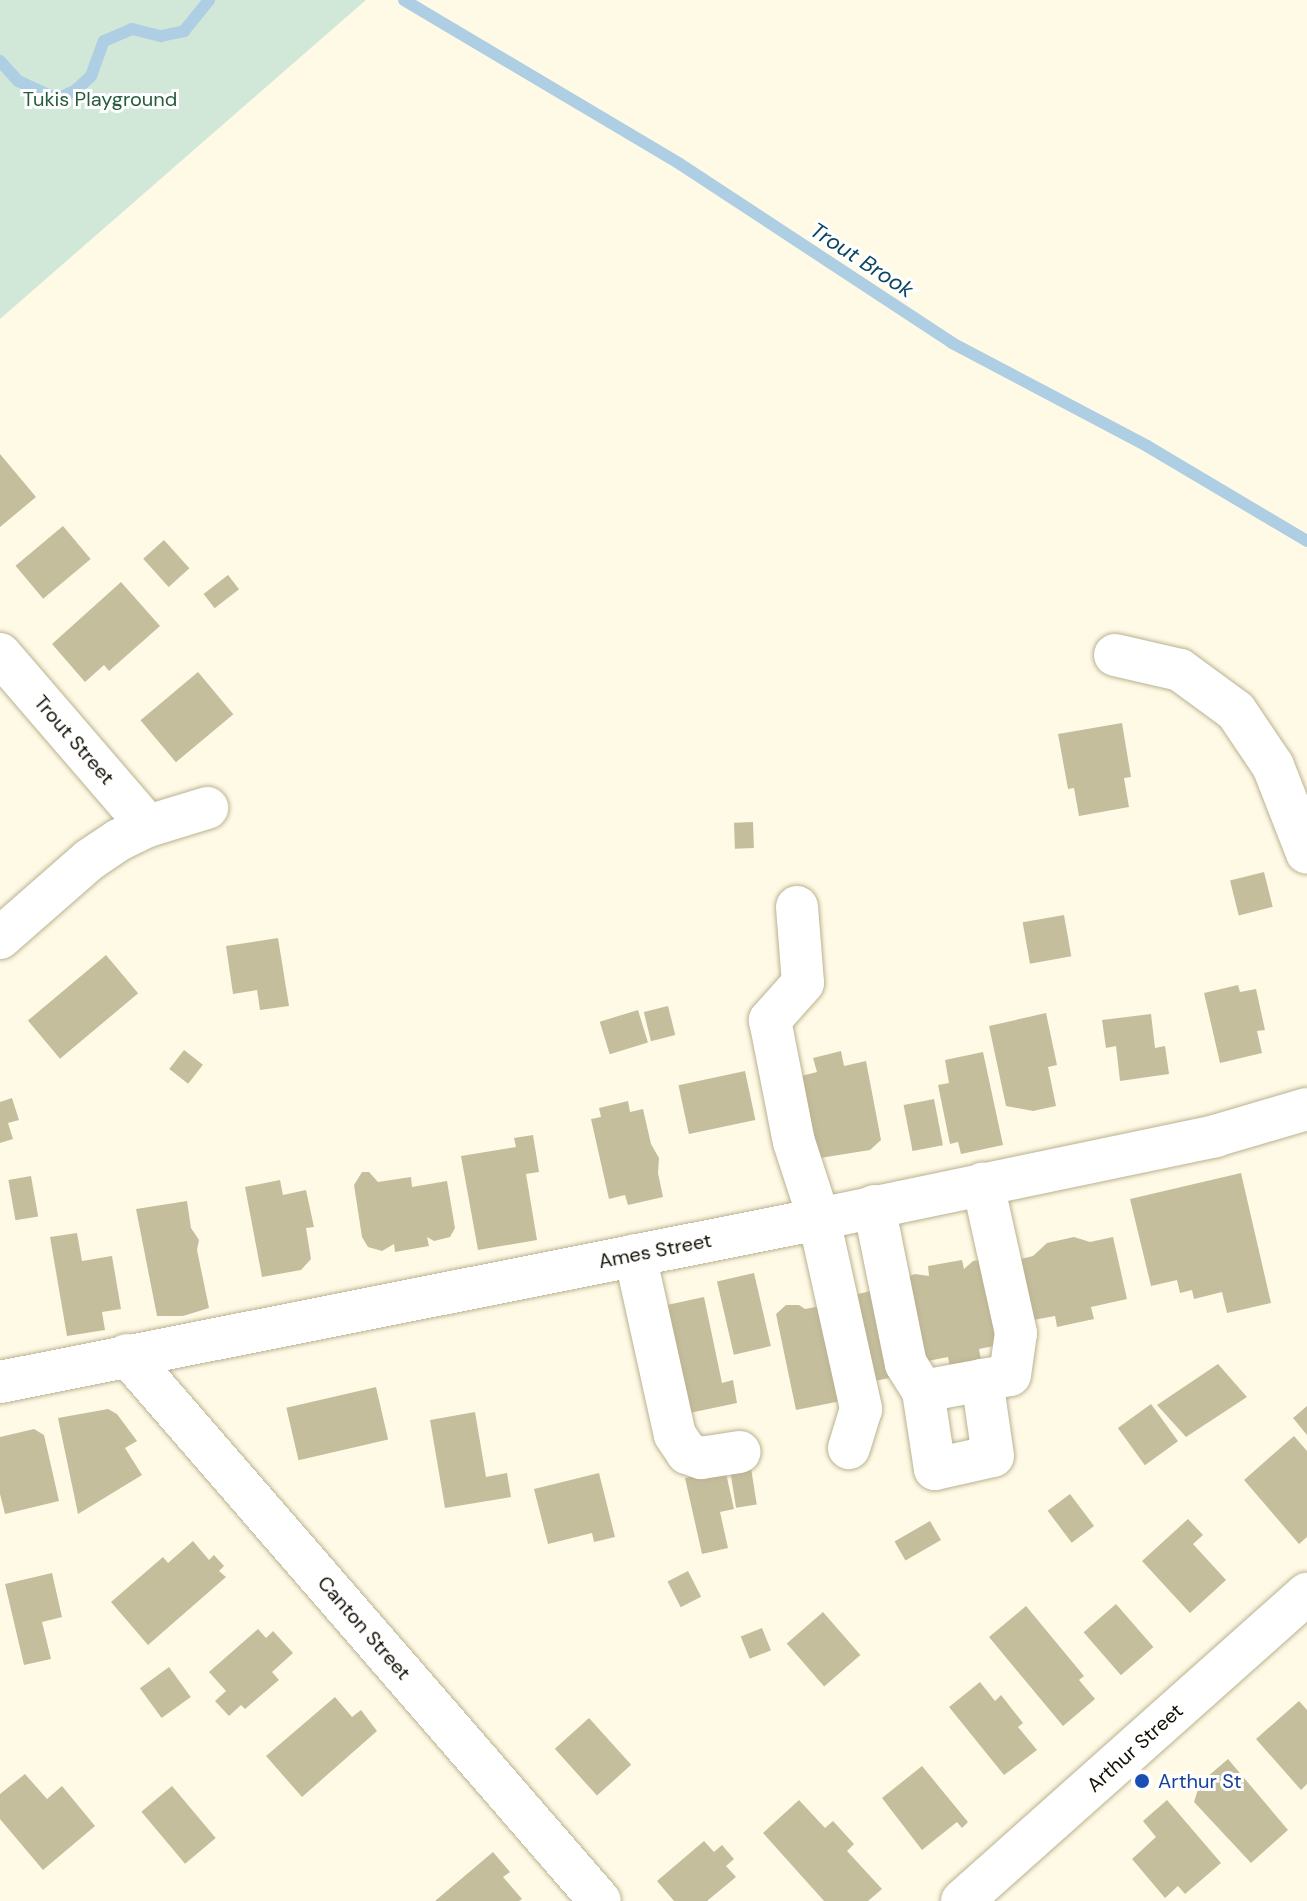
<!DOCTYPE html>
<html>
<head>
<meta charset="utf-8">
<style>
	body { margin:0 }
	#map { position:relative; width:1307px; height:1901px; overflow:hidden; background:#fffae6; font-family:"DM Sans",sans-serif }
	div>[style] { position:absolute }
	.green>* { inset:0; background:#d1e8d9 }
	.stream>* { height:12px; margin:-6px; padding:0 6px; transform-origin:6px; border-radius:6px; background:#aecee4 }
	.building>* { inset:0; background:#c5be9d; transform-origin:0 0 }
	.roads { filter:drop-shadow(0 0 2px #b9b291) drop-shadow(0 0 2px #b9b291) }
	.minor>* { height:42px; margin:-21px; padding:0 21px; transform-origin:21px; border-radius:21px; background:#fff }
	.dots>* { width:22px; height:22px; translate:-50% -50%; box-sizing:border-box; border:4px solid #fff; border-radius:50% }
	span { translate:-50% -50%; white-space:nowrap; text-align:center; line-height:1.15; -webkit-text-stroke:6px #fff; paint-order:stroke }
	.park-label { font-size:20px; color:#265b3d }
	.street-label { font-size:20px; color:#131005 }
	.transit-label { font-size:20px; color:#164399 }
	.left { translate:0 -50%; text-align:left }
	.water-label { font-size:22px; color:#0a4563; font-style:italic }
</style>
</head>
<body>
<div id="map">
	<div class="green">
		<i style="clip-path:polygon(0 0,366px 0,0 319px)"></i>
	</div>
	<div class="stream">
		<i style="left:404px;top:0;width:321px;rotate:30.7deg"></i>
		<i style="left:680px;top:164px;width:326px;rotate:33.3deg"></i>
		<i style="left:952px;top:343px;width:221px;rotate:27.8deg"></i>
		<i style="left:1147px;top:446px;width:186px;rotate:30.7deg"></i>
		<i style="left:0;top:61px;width:27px;rotate:48deg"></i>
		<i style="left:18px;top:81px;width:43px;rotate:24.8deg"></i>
		<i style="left:57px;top:99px;width:21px;rotate:-25deg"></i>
		<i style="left:76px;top:90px;width:21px;rotate:-43deg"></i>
		<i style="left:91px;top:76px;width:37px;rotate:-70deg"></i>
		<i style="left:104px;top:41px;width:30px;rotate:-23deg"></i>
		<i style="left:132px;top:29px;width:30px;rotate:14deg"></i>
		<i style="left:161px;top:36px;width:24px;rotate:-12deg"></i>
		<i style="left:184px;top:31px;width:40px;rotate:-51deg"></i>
	</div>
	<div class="building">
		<i style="clip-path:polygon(0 454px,36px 497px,0 527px)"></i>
		<i style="left:63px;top:526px;width:43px;height:62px;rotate:50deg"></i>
		<i style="left:164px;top:540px;width:38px;height:28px;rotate:48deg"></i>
		<i style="left:228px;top:575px;width:18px;height:31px;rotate:52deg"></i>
		<i style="clip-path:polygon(121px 582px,160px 626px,109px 671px,104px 665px,85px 682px,52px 644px)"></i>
		<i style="left:198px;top:672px;width:55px;height:75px;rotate:50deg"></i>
		<i style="clip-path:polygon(1122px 723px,1131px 777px,1124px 778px,1129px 807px,1079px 816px,1074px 788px,1068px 789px,1058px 734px)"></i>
		<i style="left:753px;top:822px;width:26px;height:19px;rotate:88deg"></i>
		<i style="left:1264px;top:872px;width:36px;height:35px;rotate:76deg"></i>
		<i style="left:1064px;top:915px;width:42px;height:42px;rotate:80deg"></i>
		<i style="clip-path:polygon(278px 938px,289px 1006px,260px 1010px,257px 990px,233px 994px,226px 946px)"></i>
		<i style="left:106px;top:955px;width:50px;height:102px;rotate:50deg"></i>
		<i style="clip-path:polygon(1238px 985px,1240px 992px,1256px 989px,1265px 1030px,1257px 1031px,1262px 1053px,1220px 1063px,1204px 993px)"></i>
		<i style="left:668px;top:1006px;width:30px;height:25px;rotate:76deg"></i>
		<i style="left:638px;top:1010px;width:34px;height:40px;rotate:73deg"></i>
		<i style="clip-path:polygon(1046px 1013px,1057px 1065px,1048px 1067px,1056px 1106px,1033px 1111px,1006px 1106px,989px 1026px)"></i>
		<i style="clip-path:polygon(1151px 1014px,1155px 1048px,1165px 1046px,1169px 1074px,1120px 1081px,1116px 1046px,1106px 1048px,1102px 1020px)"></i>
		<i style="left:184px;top:1050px;width:24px;height:24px;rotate:38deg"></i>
		<i style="clip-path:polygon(841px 1051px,844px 1066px,866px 1061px,881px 1140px,870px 1150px,820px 1158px,790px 1079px,817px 1072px,813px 1058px)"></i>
		<i style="clip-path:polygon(983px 1052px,1003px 1145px,961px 1154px,958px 1142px,950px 1144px,938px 1085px,949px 1083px,945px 1060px)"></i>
		<i style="left:745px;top:1071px;width:50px;height:68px;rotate:78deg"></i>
		<i style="clip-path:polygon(12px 1098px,19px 1120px,8px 1123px,13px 1139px,0 1143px,0 1102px)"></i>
		<i style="left:934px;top:1099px;width:47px;height:31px;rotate:79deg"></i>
		<i style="clip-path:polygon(628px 1101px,630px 1112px,643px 1109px,651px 1144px,659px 1158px,658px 1173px,663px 1197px,628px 1205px,625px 1195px,609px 1199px,591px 1119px,601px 1117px,599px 1108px)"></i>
		<i style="clip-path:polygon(533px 1135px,539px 1172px,526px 1174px,537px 1240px,478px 1250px,461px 1156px,516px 1147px,514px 1138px)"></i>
		<i style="clip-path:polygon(362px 1172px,369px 1172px,378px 1182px,411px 1177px,412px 1187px,447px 1181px,455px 1228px,450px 1237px,434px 1241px,427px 1237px,429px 1246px,395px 1252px,394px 1244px,382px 1251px,368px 1247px,362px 1237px,354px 1185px)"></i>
		<i style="clip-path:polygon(1241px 1173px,1271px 1303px,1227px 1313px,1222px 1292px,1194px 1299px,1192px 1290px,1180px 1293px,1177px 1280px,1151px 1286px,1130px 1199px)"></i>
		<i style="left:31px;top:1176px;width:41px;height:23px;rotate:80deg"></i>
		<i style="clip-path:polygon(280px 1180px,283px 1195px,306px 1190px,314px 1227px,306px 1228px,311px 1259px,301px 1270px,262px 1277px,245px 1187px)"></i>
		<i style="clip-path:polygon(187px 1201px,191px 1228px,199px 1240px,197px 1250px,209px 1308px,183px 1316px,157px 1316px,136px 1209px)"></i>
		<i style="clip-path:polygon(77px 1233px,82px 1261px,112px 1256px,121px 1309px,102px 1312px,105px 1330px,67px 1336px,50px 1237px)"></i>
		<i style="clip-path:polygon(1074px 1237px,1090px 1242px,1113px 1237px,1127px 1299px,1091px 1307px,1094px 1319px,1057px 1327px,1055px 1316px,1022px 1322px,1009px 1262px,1033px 1256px,1047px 1243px)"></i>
		<i style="clip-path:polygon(962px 1260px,964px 1269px,973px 1261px,982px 1260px,1008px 1343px,979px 1349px,981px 1360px,950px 1367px,948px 1357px,918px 1363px,907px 1277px,915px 1274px,929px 1276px,928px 1266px)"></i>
		<i style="left:754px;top:1273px;width:75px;height:38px;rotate:77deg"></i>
		<i style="clip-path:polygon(882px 1288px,894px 1377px,870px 1382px,843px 1298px)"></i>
		<i style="clip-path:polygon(704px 1297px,722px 1383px,733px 1380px,737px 1403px,675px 1416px,653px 1308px)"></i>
		<i style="clip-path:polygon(831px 1304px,851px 1399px,796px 1410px,776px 1314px,786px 1305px,799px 1305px,805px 1309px)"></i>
		<i style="clip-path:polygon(1218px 1364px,1247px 1397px,1186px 1437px,1157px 1405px)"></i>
		<i style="left:376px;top:1387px;width:54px;height:92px;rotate:77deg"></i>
		<i style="left:1151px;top:1404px;width:46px;height:41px;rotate:54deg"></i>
		<i style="clip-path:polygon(1307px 1406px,1307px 1435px,1293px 1418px)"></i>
		<i style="clip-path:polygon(108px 1409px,117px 1414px,137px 1441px,125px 1448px,142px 1475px,78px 1514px,58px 1418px)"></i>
		<i style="clip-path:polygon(475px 1412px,486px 1477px,507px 1473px,511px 1497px,445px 1508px,430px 1420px)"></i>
		<i style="clip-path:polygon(34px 1429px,44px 1435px,59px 1501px,5px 1514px,0 1494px,0 1437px)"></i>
		<i style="clip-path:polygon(1294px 1436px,1307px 1451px,1307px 1537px,1299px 1544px,1244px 1480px)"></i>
		<i style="left:751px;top:1468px;width:37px;height:21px;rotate:81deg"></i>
		<i style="clip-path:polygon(725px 1469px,734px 1509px,720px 1512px,728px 1548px,702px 1554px,685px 1478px)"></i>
		<i style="clip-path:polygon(599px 1473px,615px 1537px,594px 1542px,592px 1533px,548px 1544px,534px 1489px)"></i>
		<i style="left:1070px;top:1494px;width:40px;height:28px;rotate:53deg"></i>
		<i style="clip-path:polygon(1188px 1519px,1203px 1535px,1193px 1544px,1226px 1580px,1190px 1613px,1142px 1561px)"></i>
		<i style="left:930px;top:1521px;width:22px;height:41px;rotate:60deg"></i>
		<i style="clip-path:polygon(193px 1541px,209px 1560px,214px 1555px,224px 1566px,219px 1571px,226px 1577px,148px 1645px,111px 1602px,163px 1557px,168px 1563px)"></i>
		<i style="left:688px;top:1571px;width:29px;height:23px;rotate:63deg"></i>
		<i style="clip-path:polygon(52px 1573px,62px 1617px,42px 1622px,51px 1659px,24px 1665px,5px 1584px)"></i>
		<i style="left:1116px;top:1604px;width:57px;height:43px;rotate:49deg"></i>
		<i style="clip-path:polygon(1026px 1606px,1084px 1676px,1079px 1680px,1095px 1699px,1063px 1726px,989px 1637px)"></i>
		<i style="left:823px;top:1612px;width:57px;height:48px;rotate:49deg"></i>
		<i style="left:762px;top:1628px;width:24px;height:23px;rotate:68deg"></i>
		<i style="clip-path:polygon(258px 1629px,266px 1638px,273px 1631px,293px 1653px,272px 1672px,279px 1680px,245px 1709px,241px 1705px,229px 1716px,215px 1701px,226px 1691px,209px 1672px)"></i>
		<i style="left:169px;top:1667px;width:37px;height:36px;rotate:54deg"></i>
		<i style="clip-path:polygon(980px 1682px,995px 1701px,1001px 1695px,1023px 1723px,1018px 1727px,1037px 1750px,1004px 1775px,949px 1707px)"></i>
		<i style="clip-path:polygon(335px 1697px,352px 1717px,361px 1710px,377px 1731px,302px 1797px,266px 1756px)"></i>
		<i style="clip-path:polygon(1299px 1701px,1307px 1710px,1307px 1784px,1301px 1790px,1256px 1739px)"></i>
		<i style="left:589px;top:1718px;width:63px;height:46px;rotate:48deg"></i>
		<i style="clip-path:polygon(1228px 1759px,1288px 1830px,1251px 1863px,1194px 1802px,1200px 1783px)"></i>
		<i style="clip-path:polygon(922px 1766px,968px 1822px,962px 1828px,957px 1822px,922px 1850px,882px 1798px)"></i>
		<i style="clip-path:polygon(25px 1774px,47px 1799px,62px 1786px,95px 1826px,43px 1870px,0 1819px,0 1794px)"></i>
		<i style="left:172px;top:1786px;width:68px;height:40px;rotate:50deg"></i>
		<i style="clip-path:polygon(799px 1800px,825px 1828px,833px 1821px,854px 1844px,847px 1851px,882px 1889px,868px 1901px,824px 1901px,763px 1833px)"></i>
		<i style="clip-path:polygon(1167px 1800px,1221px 1863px,1185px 1894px,1178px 1886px,1165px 1898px,1132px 1859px,1156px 1837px,1143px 1821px)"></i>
		<i style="clip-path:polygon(704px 1841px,714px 1852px,722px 1845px,734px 1859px,726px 1866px,736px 1877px,707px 1901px,674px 1901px,657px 1881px)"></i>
		<i style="clip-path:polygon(493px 1852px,510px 1872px,503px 1877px,522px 1899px,519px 1901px,435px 1901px)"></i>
	</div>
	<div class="roads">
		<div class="minor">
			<i style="left:0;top:654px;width:227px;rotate:49.3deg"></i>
			<i style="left:1115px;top:655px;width:67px;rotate:13deg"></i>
			<i style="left:1180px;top:670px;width:69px;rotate:36.2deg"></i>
			<i style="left:1236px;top:711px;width:66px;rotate:56.1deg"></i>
			<i style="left:1273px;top:766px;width:93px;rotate:68.7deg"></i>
			<i style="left:797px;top:907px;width:76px;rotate:85.5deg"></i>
			<i style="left:803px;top:983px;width:50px;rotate:131.7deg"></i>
			<i style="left:770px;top:1020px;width:124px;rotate:78.9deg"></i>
			<i style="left:794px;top:1142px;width:81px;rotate:72deg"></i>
			<i style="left:819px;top:1219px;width:195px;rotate:77.5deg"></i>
			<i style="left:861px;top:1409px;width:41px;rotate:107.1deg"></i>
			<i style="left:0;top:938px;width:118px;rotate:-41.2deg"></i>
			<i style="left:89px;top:860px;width:36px;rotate:-34deg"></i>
			<i style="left:119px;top:840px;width:32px;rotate:-26deg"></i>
			<i style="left:148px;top:826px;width:62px;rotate:-17deg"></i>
			<i style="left:874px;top:1206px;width:161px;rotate:78.6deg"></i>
			<i style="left:906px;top:1364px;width:32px;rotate:58deg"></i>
			<i style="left:923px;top:1391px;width:88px;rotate:-10.4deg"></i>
			<i style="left:1010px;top:1375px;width:42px;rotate:-81.9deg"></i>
			<i style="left:1016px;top:1333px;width:153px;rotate:-102.5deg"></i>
			<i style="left:635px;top:1255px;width:184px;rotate:77.5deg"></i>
			<i style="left:675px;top:1435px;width:22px;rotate:56deg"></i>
			<i style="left:687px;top:1453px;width:15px;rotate:20deg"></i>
			<i style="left:701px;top:1458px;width:39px;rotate:-9deg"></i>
			<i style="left:127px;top:1355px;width:722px;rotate:49.1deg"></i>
			<i style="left:0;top:1382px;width:835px;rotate:-11.26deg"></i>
			<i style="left:819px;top:1219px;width:405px;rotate:-11.8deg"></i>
			<i style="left:1215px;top:1136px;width:96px;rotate:-16.4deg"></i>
			<i style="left:923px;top:1391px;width:79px;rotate:81.3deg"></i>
			<i style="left:935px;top:1469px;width:59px;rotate:-12.6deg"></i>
			<i style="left:993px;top:1456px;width:77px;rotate:-98.2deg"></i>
			<i style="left:962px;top:1901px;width:462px;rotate:-41.7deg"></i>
		</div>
	</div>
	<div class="dots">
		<i style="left:1142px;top:1781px;background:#1a4fb4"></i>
	</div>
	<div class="park-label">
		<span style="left:100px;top:99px">Tukis Playground</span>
	</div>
	<div class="street-label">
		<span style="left:74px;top:740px;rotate:49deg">Trout Street</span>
		<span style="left:655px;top:1251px;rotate:-11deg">Ames Street</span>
		<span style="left:364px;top:1628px;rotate:49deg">Canton Street</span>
		<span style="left:1135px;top:1748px;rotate:-42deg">Arthur Street</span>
	</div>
	<div class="transit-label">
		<span class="left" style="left:1158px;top:1781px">Arthur St</span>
	</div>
	<div class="water-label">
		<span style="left:862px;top:260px;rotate:33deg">Trout Brook</span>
	</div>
</div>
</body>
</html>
